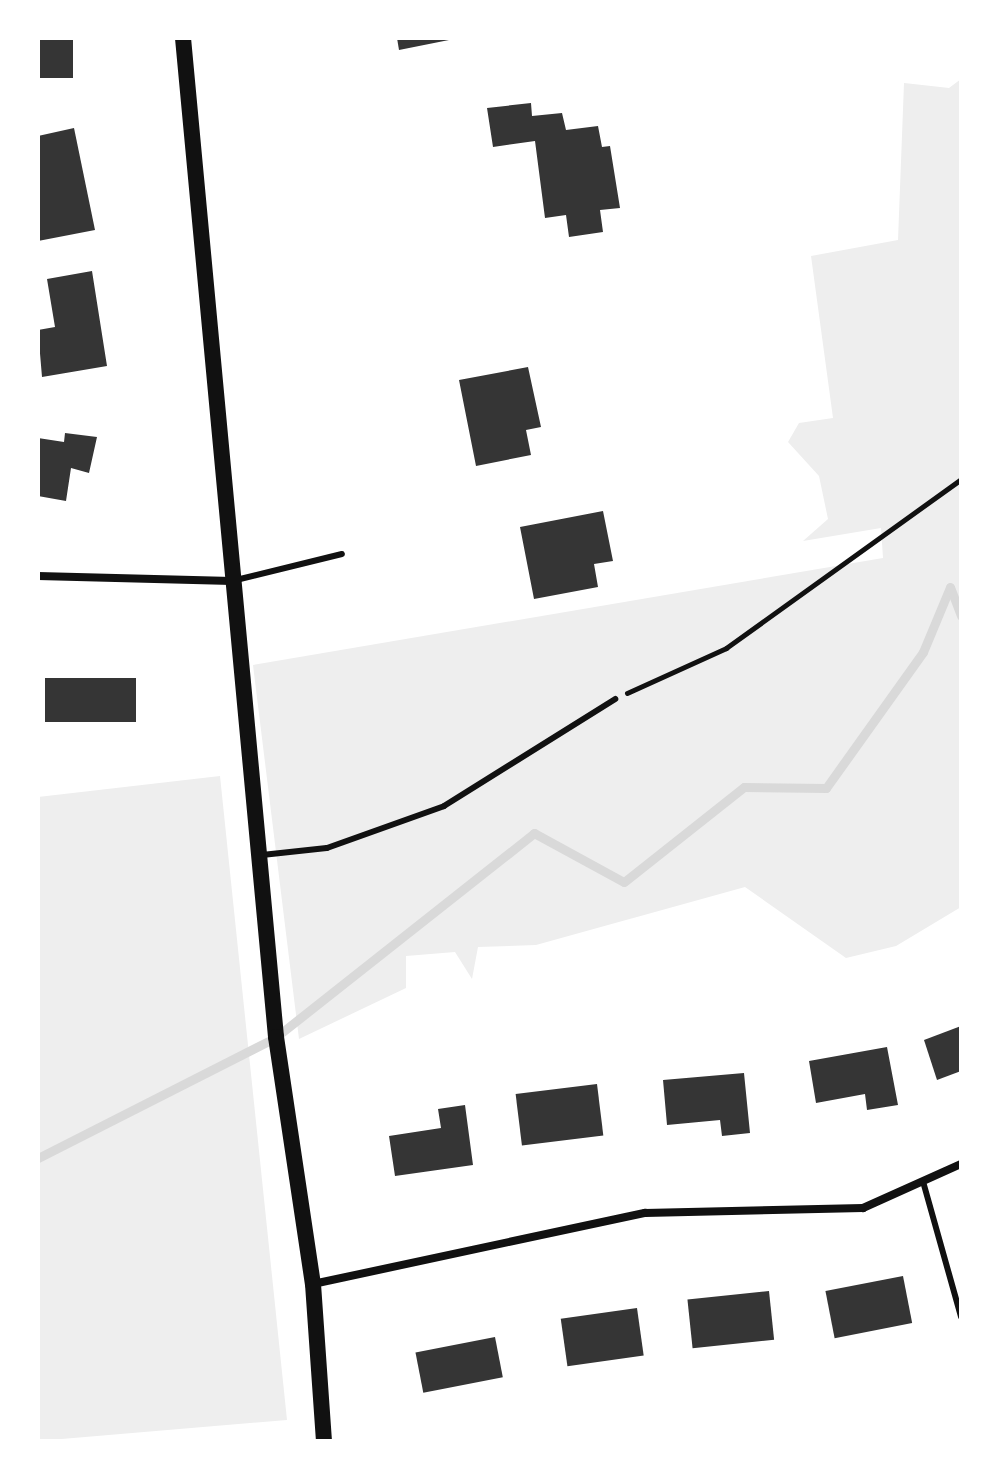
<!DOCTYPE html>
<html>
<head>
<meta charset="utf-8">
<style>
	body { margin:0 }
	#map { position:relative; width:999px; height:1479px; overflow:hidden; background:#fff; font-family:"Times New Roman",serif }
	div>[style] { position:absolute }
	.green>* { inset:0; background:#eee }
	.stream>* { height:9px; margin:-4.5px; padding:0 4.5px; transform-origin:4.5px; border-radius:4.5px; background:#d9d9d9 }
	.building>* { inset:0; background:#353535; transform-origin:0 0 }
	.path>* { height:5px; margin:-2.5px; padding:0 2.5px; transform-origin:2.5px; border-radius:2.5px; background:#111 }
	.service>* { height:6px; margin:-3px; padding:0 3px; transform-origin:3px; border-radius:3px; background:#111 }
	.minor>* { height:8px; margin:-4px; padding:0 4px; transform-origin:4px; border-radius:4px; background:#111 }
	.secondary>* { height:16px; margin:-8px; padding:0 8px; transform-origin:8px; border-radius:8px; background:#111 }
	span { translate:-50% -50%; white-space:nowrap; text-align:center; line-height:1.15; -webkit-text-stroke:8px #fff; paint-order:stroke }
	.frame { position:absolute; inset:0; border:40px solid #fff; pointer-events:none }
</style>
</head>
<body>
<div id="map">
	<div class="green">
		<i style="clip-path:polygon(961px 79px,961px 907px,896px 946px,846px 958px,745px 887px,536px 945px,478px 947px,472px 979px,455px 952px,406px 956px,406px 988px,299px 1039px,253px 665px,883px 558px,881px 528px,803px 541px,828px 519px,819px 476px,788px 442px,799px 423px,833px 418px,811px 256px,898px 240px,904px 83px,949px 88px)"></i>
		<i style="clip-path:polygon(220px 776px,287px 1420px,38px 1441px,38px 797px)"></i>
	</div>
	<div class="stream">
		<i style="left:38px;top:1158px;width:267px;rotate:-26.9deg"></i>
		<i style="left:276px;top:1037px;width:329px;rotate:-38.3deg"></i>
		<i style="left:534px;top:833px;width:102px;rotate:28.6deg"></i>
		<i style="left:624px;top:882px;width:153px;rotate:-38.4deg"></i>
		<i style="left:744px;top:787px;width:82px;rotate:0.7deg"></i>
		<i style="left:826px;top:788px;width:167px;rotate:-54.5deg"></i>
		<i style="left:923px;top:652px;width:70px;rotate:-67.4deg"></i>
		<i style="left:950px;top:587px;width:31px;rotate:69deg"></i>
	</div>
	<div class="building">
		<i style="left:38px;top:38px;width:35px;height:40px"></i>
		<i style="clip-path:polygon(397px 38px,454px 38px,454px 39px,399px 50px)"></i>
		<i style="clip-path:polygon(531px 103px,532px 116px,562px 113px,566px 130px,598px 126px,602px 147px,610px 146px,620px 208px,600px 210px,603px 232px,569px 237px,566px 215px,545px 218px,535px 141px,493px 147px,487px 108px)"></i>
		<i style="clip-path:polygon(74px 128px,95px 230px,38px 241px,38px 136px)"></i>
		<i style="clip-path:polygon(92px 271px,107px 366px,42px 377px,38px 330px,55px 327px,47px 279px)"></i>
		<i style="clip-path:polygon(528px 367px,541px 427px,526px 430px,531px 455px,476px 466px,459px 380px)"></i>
		<i style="clip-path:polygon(65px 433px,97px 437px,89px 473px,71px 468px,66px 501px,38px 496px,38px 438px,64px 442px)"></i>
		<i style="clip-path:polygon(603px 511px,613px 561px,594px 564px,598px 587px,534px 599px,520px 527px)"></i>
		<i style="left:45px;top:678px;width:91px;height:44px"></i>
		<i style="clip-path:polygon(961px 1026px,961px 1071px,937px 1080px,924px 1040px)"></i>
		<i style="clip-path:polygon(887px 1047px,898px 1105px,867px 1110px,865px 1094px,816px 1103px,809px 1061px)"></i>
		<i style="clip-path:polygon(744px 1073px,750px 1133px,722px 1136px,720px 1120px,667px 1125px,663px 1080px)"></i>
		<i style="left:597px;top:1084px;width:52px;height:82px;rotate:83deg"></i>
		<i style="clip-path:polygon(465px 1105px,473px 1165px,395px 1176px,389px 1136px,441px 1128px,438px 1109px)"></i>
		<i style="left:903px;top:1276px;width:48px;height:79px;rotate:79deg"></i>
		<i style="left:769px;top:1291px;width:49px;height:82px;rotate:84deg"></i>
		<i style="left:637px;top:1308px;width:48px;height:77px;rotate:82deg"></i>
		<i style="left:495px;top:1337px;width:41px;height:81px;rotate:79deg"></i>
	</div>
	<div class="path">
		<i style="left:627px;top:693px;width:109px;rotate:-24.4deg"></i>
		<i style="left:726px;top:648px;width:289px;rotate:-35.7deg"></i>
	</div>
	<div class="service">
		<i style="left:236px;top:580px;width:109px;rotate:-13.8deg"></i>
		<i style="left:262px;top:855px;width:65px;rotate:-6.1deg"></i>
		<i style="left:327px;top:848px;width:124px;rotate:-19.7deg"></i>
		<i style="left:444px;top:806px;width:202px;rotate:-32deg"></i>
		<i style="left:924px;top:1185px;width:137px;rotate:74.3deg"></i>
	</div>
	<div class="minor">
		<i style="left:38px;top:576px;width:194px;rotate:1.5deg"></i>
		<i style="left:313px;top:1284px;width:340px;rotate:-12.1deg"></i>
		<i style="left:645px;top:1213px;width:218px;rotate:-1.3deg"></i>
		<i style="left:863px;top:1208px;width:107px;rotate:-24.2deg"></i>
	</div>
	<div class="secondary">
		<i style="left:183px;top:38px;width:1003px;rotate:84.68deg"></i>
		<i style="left:276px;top:1037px;width:250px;rotate:81.5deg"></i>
		<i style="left:313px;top:1284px;width:157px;rotate:86deg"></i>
	</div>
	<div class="frame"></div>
</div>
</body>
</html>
